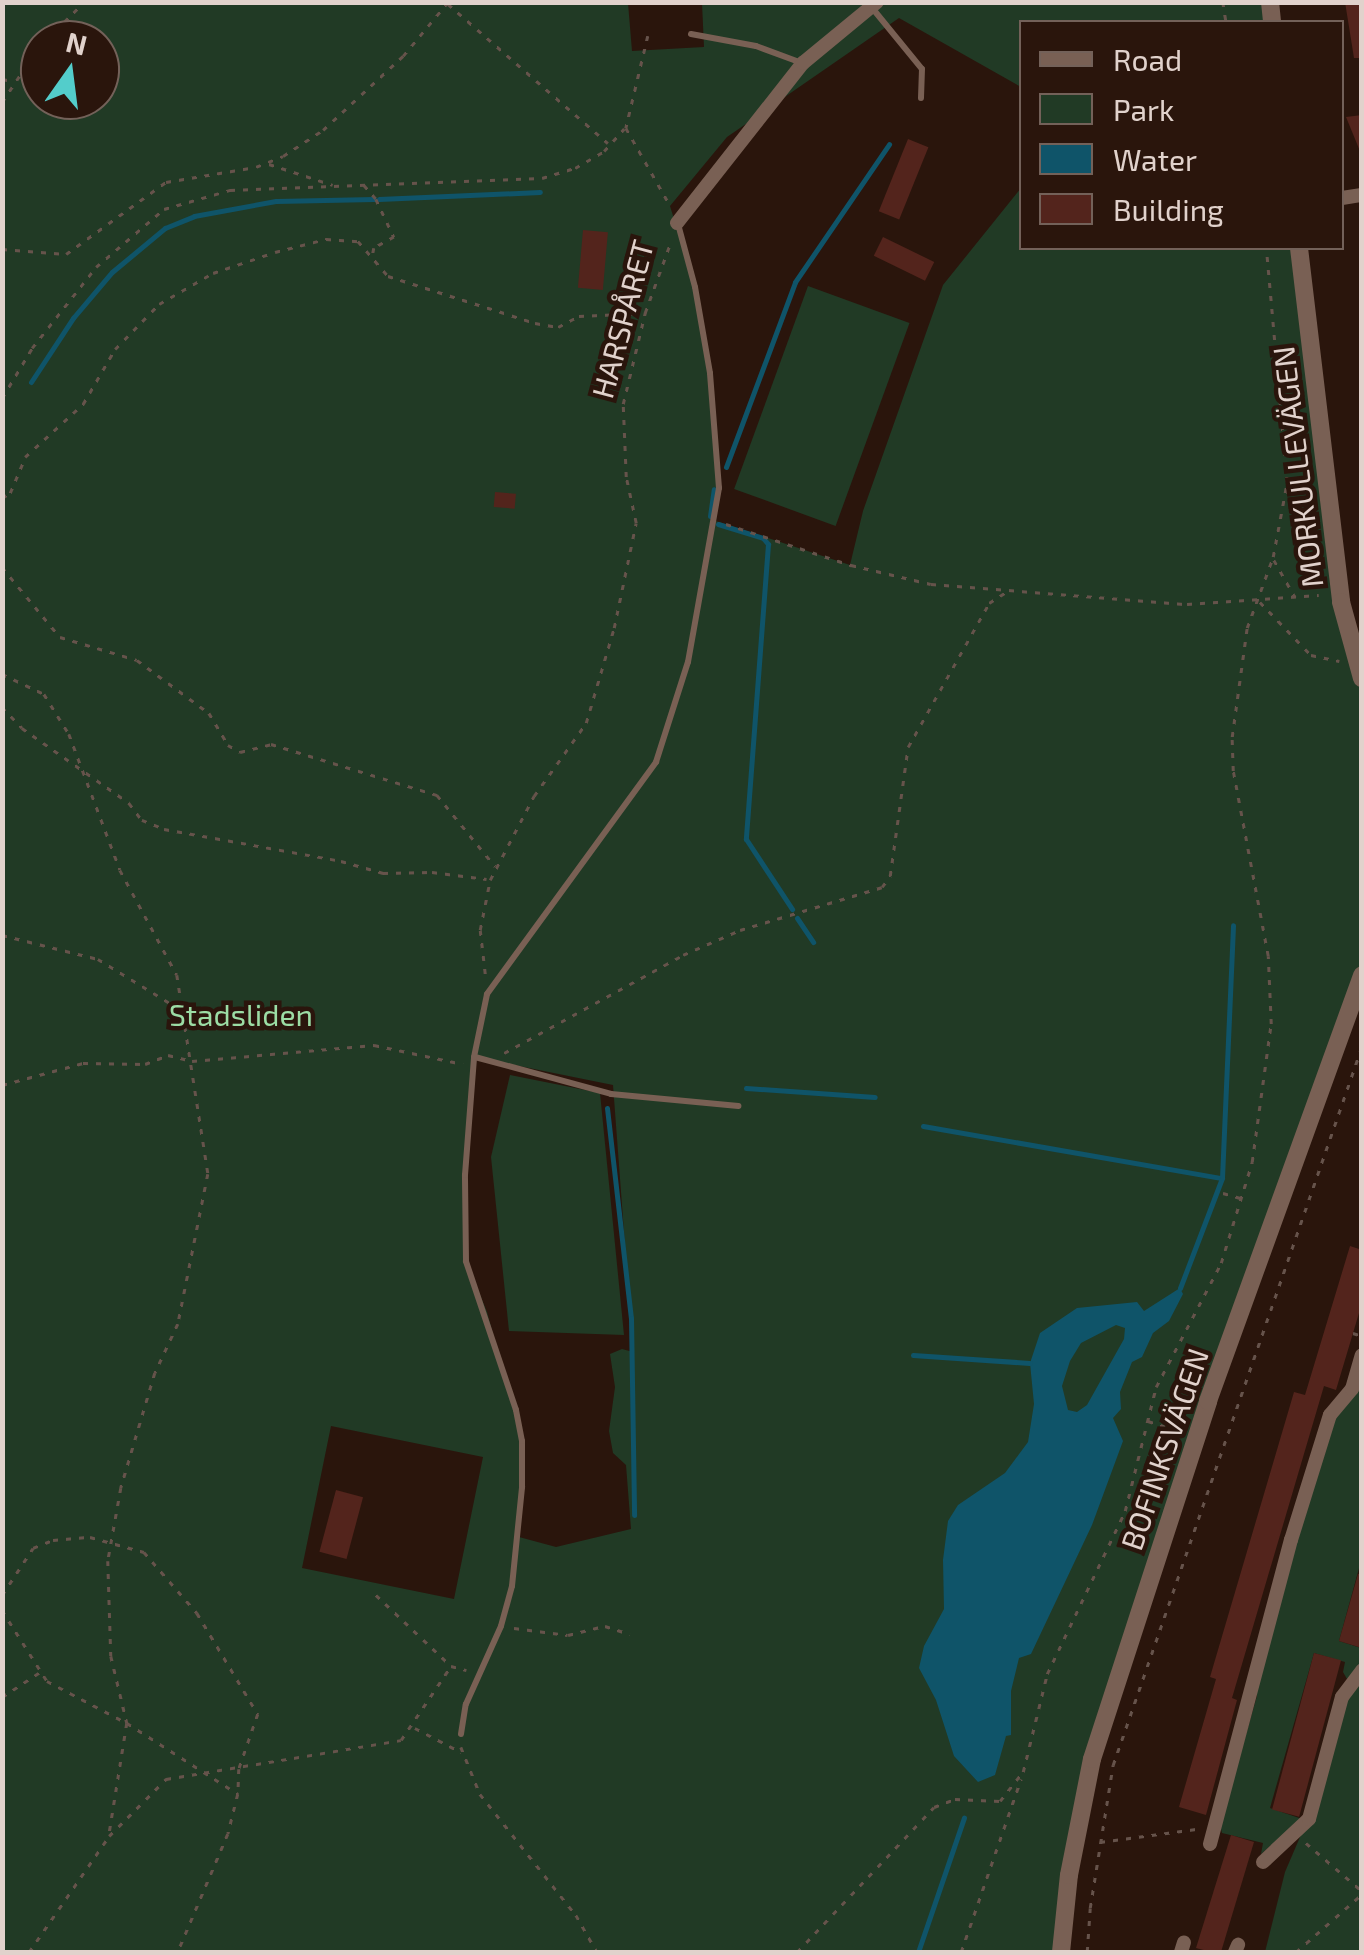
<!DOCTYPE html>
<html>
<head>
<meta charset="utf-8">
<style>
	body { margin:0 }
	#map { position:relative; width:1364px; height:1955px; overflow:hidden; background:#2a150c; font-family:"Exo 2",sans-serif }
	div>[style] { position:absolute }
	.green>* { inset:0; background:#213a25; transform-origin:0 0 }
	.water>* { inset:0; background:#0f5469 }
	.stream>* { height:5px; margin:-2.5px; padding:0 2.5px; transform-origin:2.5px; border-radius:2.5px; background:#0f5469 }
	.building>* { inset:0; background:#53241c; transform-origin:0 0 }
	.path>* { height:2.5px; margin-top:-1.25px; transform-origin:0; background:repeating-linear-gradient(90deg,#66534b 0 5px,transparent 0 13px) }
	.lane>* { height:6px; margin:-3px; padding:0 3px; transform-origin:3px; border-radius:3px; background:#796054 }
	.street>* { height:14px; margin:-7px; padding:0 7px; transform-origin:7px; border-radius:7px; background:#796054 }
	.secondary>* { height:18px; margin:-9px; padding:0 9px; transform-origin:9px; border-radius:9px; background:#796054 }
	span { translate:-50% -50%; white-space:nowrap; text-align:center; line-height:1.15; -webkit-text-stroke:9px #2a150c; paint-order:stroke }
	.street-label { font-size:30px; color:#e1d2cc }
	.park-label { font-size:30px; color:#9cdda5 }
	.frame { position:absolute; inset:0; border:5px solid #e1d2cc; pointer-events:none }
	.legend { position:absolute; left:1019px; top:20px; width:325px; height:230px; box-sizing:border-box; background:#2a150c; border:2px solid #736159; margin:0; padding:12px 18px; list-style:none; font-size:30px; color:#e1d2cc }
	.legend li { display:flex; align-items:center; gap:20px; height:50px }
	.legend b { width:50px; border:2px solid #736159 }
	.north { position:absolute; left:20px; top:20px; width:100px; height:100px; box-sizing:border-box; background:#2a150c; border:2px solid #736159; border-radius:50%; rotate:14deg; font-size:28px; font-weight:700; line-height:40px; text-align:center; color:#e1d2cc }
	.north::after { content:''; display:block; margin:auto; width:35px; height:45px; background:#53cdcb; clip-path:polygon(50% 0,100% 100%,50% 72%,0 100%) }
</style>
</head>
<body>
<div id="map">
	<div class="green">
		<i style="clip-path:polygon(evenodd,3px 3px,628px 3px,632px 51px,704px 47px,702px 3px,1270px 3px,1272px 22px,1022px 22px,1021px 87px,899px 18px,727px 137px,670px 206px,695px 287px,710px 373px,719px 488px,716px 521px,850px 565px,863px 511px,943px 285px,1021px 188px,1022px 248px,1299px 248px,1325px 459px,1361px 678px,1361px 975px,1092px 1759px,1061px 1952px,3px 1952px,3px 3px,40px 40px,100px 40px,100px 100px,40px 100px,40px 40px,3px 3px,475px 1057px,613px 1085px,633px 1352px,622px 1349px,610px 1354px,615px 1387px,609px 1431px,613px 1453px,626px 1465px,631px 1529px,556px 1547px,519px 1537px,522px 1441px,487px 1312px,466px 1260px,465px 1175px,475px 1057px,3px 3px,331px 1426px,483px 1457px,454px 1599px,302px 1568px,331px 1426px)"></i>
		<i style="left:808px;top:286px;width:108px;height:216px;rotate:20deg"></i>
		<i style="clip-path:polygon(510px 1075px,600px 1093px,624px 1335px,509px 1331px,491px 1157px)"></i>
		<i style="clip-path:polygon(1361px 1373px,1361px 1561px,1339px 1641px,1361px 1648px,1361px 1664px,1347px 1679px,1343px 1672px,1345px 1662px,1314px 1653px,1270px 1808px,1302px 1819px,1261px 1854px,1263px 1843px,1222px 1833px,1220px 1825px,1257px 1696px,1256px 1682px,1330px 1427px)"></i>
		<i style="clip-path:polygon(1361px 1670px,1361px 1952px,1265px 1952px,1285px 1872px,1306px 1823px,1342px 1697px)"></i>
	</div>
	<div class="water">
		<i style="clip-path:polygon(evenodd,1180px 1288px,1183px 1294px,1169px 1321px,1153px 1333px,1142px 1357px,1132px 1362px,1120px 1392px,1121px 1409px,1113px 1418px,1123px 1441px,1092px 1525px,1031px 1654px,1019px 1658px,1011px 1691px,1011px 1735px,1006px 1736px,995px 1775px,978px 1782px,954px 1756px,936px 1700px,919px 1668px,924px 1646px,944px 1609px,943px 1560px,948px 1521px,958px 1505px,1005px 1473px,1028px 1442px,1034px 1404px,1030px 1363px,1040px 1333px,1077px 1308px,1137px 1302px,1144px 1311px,1180px 1288px,1116px 1325px,1125px 1328px,1124px 1339px,1087px 1405px,1077px 1412px,1068px 1410px,1062px 1386px,1070px 1361px,1081px 1343px,1116px 1325px)"></i>
	</div>
	<div class="stream">
		<i style="left:379px;top:199px;width:161px;rotate:-2.5deg"></i>
		<i style="left:31px;top:382px;width:77px;rotate:-56.7deg"></i>
		<i style="left:73px;top:318px;width:60px;rotate:-49.7deg"></i>
		<i style="left:112px;top:272px;width:69px;rotate:-39.7deg"></i>
		<i style="left:165px;top:228px;width:31px;rotate:-22deg"></i>
		<i style="left:194px;top:216px;width:83px;rotate:-10.4deg"></i>
		<i style="left:276px;top:201px;width:98px;rotate:-1.2deg"></i>
		<i style="left:726px;top:467px;width:197px;rotate:-69.5deg"></i>
		<i style="left:795px;top:282px;width:167px;rotate:-55.7deg"></i>
		<i style="left:710px;top:516px;width:27px;rotate:-82deg"></i>
		<i style="left:718px;top:524px;width:47px;rotate:17.3deg"></i>
		<i style="left:763px;top:538px;width:8px;rotate:50deg"></i>
		<i style="left:768px;top:544px;width:296px;rotate:94.3deg"></i>
		<i style="left:746px;top:839px;width:84px;rotate:56.7deg"></i>
		<i style="left:797px;top:918px;width:29px;rotate:56deg"></i>
		<i style="left:746px;top:1088px;width:129px;rotate:4deg"></i>
		<i style="left:607px;top:1108px;width:211px;rotate:83.5deg"></i>
		<i style="left:631px;top:1318px;width:197px;rotate:89.1deg"></i>
		<i style="left:923px;top:1126px;width:303px;rotate:9.9deg"></i>
		<i style="left:1180px;top:1288px;width:118px;rotate:-69.1deg"></i>
		<i style="left:1222px;top:1178px;width:253px;rotate:-87.5deg"></i>
		<i style="left:913px;top:1355px;width:117px;rotate:3.9deg"></i>
		<i style="left:918px;top:1952px;width:142px;rotate:-71.1deg"></i>
	</div>
	<div class="building">
		<i style="clip-path:polygon(1345px 2px,1362px 2px,1362px 58px,1354px 58px)"></i>
		<i style="clip-path:polygon(1362px 115px,1362px 156px,1346px 117px)"></i>
		<i style="left:908px;top:139px;width:22px;height:78px;rotate:22deg"></i>
		<i style="left:583px;top:230px;width:25px;height:58px;rotate:5deg"></i>
		<i style="left:883px;top:237px;width:57px;height:21px;rotate:26deg"></i>
		<i style="left:495px;top:492px;width:21px;height:15px;rotate:5deg"></i>
		<i style="clip-path:polygon(1350px 1246px,1362px 1250px,1362px 1303px,1336px 1390px,1324px 1386px,1232px 1698px,1237px 1700px,1206px 1815px,1179px 1807px,1216px 1679px,1210px 1677px,1294px 1392px,1305px 1395px)"></i>
		<i style="left:336px;top:1490px;width:28px;height:64px;rotate:15deg"></i>
		<i style="clip-path:polygon(1358px 1574px,1362px 1574px,1362px 1648px,1339px 1641px)"></i>
		<i style="left:1314px;top:1653px;width:28px;height:162px;rotate:15deg"></i>
		<i style="clip-path:polygon(1231px 1835px,1254px 1842px,1221px 1952px,1211px 1952px,1196px 1948px)"></i>
	</div>
	<div class="path">
		<i style="left:644px;top:2px;width:2px;rotate:27deg"></i>
		<i style="left:1223px;top:2px;width:20px;rotate:81deg"></i>
		<i style="left:448px;top:4px;width:212px;rotate:41deg"></i>
		<i style="left:648px;top:36px;width:95px;rotate:103.4deg"></i>
		<i style="left:626px;top:128px;width:89px;rotate:60.3deg"></i>
		<i style="left:46px;top:40px;width:54px;rotate:-45deg"></i>
		<i style="left:2px;top:79px;width:11px;rotate:10deg"></i>
		<i style="left:2px;top:102px;width:69px;rotate:-56.3deg"></i>
		<i style="left:269px;top:164px;width:67px;rotate:18.2deg"></i>
		<i style="left:364px;top:185px;width:18px;rotate:49deg"></i>
		<i style="left:376px;top:199px;width:42px;rotate:64.7deg"></i>
		<i style="left:394px;top:237px;width:23px;rotate:151deg"></i>
		<i style="left:374px;top:248px;width:10px;rotate:101deg"></i>
		<i style="left:2px;top:249px;width:64px;rotate:4.5deg"></i>
		<i style="left:66px;top:254px;width:123px;rotate:-35.8deg"></i>
		<i style="left:166px;top:182px;width:91px;rotate:-9.5deg"></i>
		<i style="left:256px;top:167px;width:29px;rotate:-22deg"></i>
		<i style="left:283px;top:156px;width:48px;rotate:-33deg"></i>
		<i style="left:323px;top:130px;width:109px;rotate:-42.8deg"></i>
		<i style="left:403px;top:56px;width:70px;rotate:-50.2deg"></i>
		<i style="left:2px;top:398px;width:58px;rotate:-59deg"></i>
		<i style="left:32px;top:348px;width:103px;rotate:-51.7deg"></i>
		<i style="left:96px;top:267px;width:89px;rotate:-40.5deg"></i>
		<i style="left:164px;top:209px;width:69px;rotate:-16.1deg"></i>
		<i style="left:230px;top:190px;width:312px;rotate:-2.2deg"></i>
		<i style="left:542px;top:178px;width:34px;rotate:-17deg"></i>
		<i style="left:575px;top:168px;width:34px;rotate:-30deg"></i>
		<i style="left:604px;top:151px;width:30px;rotate:-48deg"></i>
		<i style="left:2px;top:498px;width:9px;rotate:-32deg"></i>
		<i style="left:10px;top:493px;width:39px;rotate:-67deg"></i>
		<i style="left:25px;top:457px;width:79px;rotate:-42.4deg"></i>
		<i style="left:83px;top:404px;width:64px;rotate:-59.8deg"></i>
		<i style="left:115px;top:349px;width:63px;rotate:-45.6deg"></i>
		<i style="left:159px;top:304px;width:62px;rotate:-29.9deg"></i>
		<i style="left:213px;top:273px;width:65px;rotate:-18.7deg"></i>
		<i style="left:275px;top:252px;width:53px;rotate:-14.3deg"></i>
		<i style="left:326px;top:239px;width:32px;rotate:4deg"></i>
		<i style="left:358px;top:241px;width:46px;rotate:49.4deg"></i>
		<i style="left:388px;top:276px;width:154px;rotate:17.7deg"></i>
		<i style="left:535px;top:323px;width:23px;rotate:10deg"></i>
		<i style="left:558px;top:327px;width:24px;rotate:-28deg"></i>
		<i style="left:579px;top:316px;width:65px;rotate:-2.6deg"></i>
		<i style="left:726px;top:524px;width:132px;rotate:18.2deg"></i>
		<i style="left:851px;top:565px;width:82px;rotate:13.4deg"></i>
		<i style="left:931px;top:584px;width:257px;rotate:4.5deg"></i>
		<i style="left:1187px;top:604px;width:132px;rotate:-3.9deg"></i>
		<i style="left:1274px;top:560px;width:43px;rotate:60.4deg"></i>
		<i style="left:2px;top:567px;width:91px;rotate:50.4deg"></i>
		<i style="left:60px;top:637px;width:80px;rotate:16.6deg"></i>
		<i style="left:137px;top:660px;width:89px;rotate:36.4deg"></i>
		<i style="left:209px;top:713px;width:37px;rotate:59deg"></i>
		<i style="left:228px;top:745px;width:14px;rotate:30deg"></i>
		<i style="left:240px;top:752px;width:32px;rotate:-14deg"></i>
		<i style="left:271px;top:744px;width:174px;rotate:17.1deg"></i>
		<i style="left:437px;top:795px;width:92px;rotate:50.8deg"></i>
		<i style="left:1260px;top:602px;width:74px;rotate:46.1deg"></i>
		<i style="left:1311px;top:655px;width:29px;rotate:12deg"></i>
		<i style="left:2px;top:674px;width:47px;rotate:25.5deg"></i>
		<i style="left:44px;top:694px;width:47px;rotate:58deg"></i>
		<i style="left:69px;top:734px;width:145px;rotate:69.4deg"></i>
		<i style="left:120px;top:870px;width:119px;rotate:61.5deg"></i>
		<i style="left:177px;top:975px;width:201px;rotate:81.1deg"></i>
		<i style="left:208px;top:1174px;width:153px;rotate:101.3deg"></i>
		<i style="left:178px;top:1324px;width:54px;rotate:115.1deg"></i>
		<i style="left:155px;top:1373px;width:120px;rotate:106.5deg"></i>
		<i style="left:121px;top:1488px;width:74px;rotate:100.1deg"></i>
		<i style="left:108px;top:1561px;width:95px;rotate:88.2deg"></i>
		<i style="left:111px;top:1656px;width:69px;rotate:76.6deg"></i>
		<i style="left:127px;top:1723px;width:114px;rotate:99.1deg"></i>
		<i style="left:2px;top:707px;width:29px;rotate:46deg"></i>
		<i style="left:22px;top:728px;width:131px;rotate:35deg"></i>
		<i style="left:129px;top:803px;width:21px;rotate:53deg"></i>
		<i style="left:142px;top:820px;width:24px;rotate:22deg"></i>
		<i style="left:164px;top:829px;width:180px;rotate:10.2deg"></i>
		<i style="left:341px;top:861px;width:44px;rotate:15.9deg"></i>
		<i style="left:383px;top:873px;width:49px;rotate:-1.2deg"></i>
		<i style="left:432px;top:872px;width:55px;rotate:7.3deg"></i>
		<i style="left:2px;top:935px;width:99px;rotate:14deg"></i>
		<i style="left:98px;top:959px;width:100px;rotate:31.5deg"></i>
		<i style="left:485px;top:974px;width:44px;rotate:-96.5deg"></i>
		<i style="left:480px;top:930px;width:51px;rotate:-78.7deg"></i>
		<i style="left:490px;top:880px;width:95px;rotate:-62.4deg"></i>
		<i style="left:534px;top:796px;width:90px;rotate:-54.5deg"></i>
		<i style="left:586px;top:723px;width:99px;rotate:-73.6deg"></i>
		<i style="left:614px;top:628px;width:107px;rotate:-78.2deg"></i>
		<i style="left:636px;top:523px;width:47px;rotate:-102.3deg"></i>
		<i style="left:626px;top:477px;width:73px;rotate:-92.4deg"></i>
		<i style="left:623px;top:404px;width:94px;rotate:-76.4deg"></i>
		<i style="left:645px;top:313px;width:77px;rotate:-70.1deg"></i>
		<i style="left:504px;top:1053px;width:204px;rotate:-28.7deg"></i>
		<i style="left:683px;top:955px;width:62px;rotate:-23.7deg"></i>
		<i style="left:740px;top:930px;width:148px;rotate:-16.8deg"></i>
		<i style="left:882px;top:887px;width:14px;rotate:-54deg"></i>
		<i style="left:890px;top:876px;width:130px;rotate:-82.1deg"></i>
		<i style="left:908px;top:747px;width:165px;rotate:-60.6deg"></i>
		<i style="left:989px;top:603px;width:24px;rotate:-33deg"></i>
		<i style="left:2px;top:1085px;width:84px;rotate:-15.2deg"></i>
		<i style="left:83px;top:1063px;width:62px;rotate:0.9deg"></i>
		<i style="left:145px;top:1064px;width:25px;rotate:-21deg"></i>
		<i style="left:168px;top:1055px;width:25px;rotate:14deg"></i>
		<i style="left:192px;top:1061px;width:183px;rotate:-5deg"></i>
		<i style="left:374px;top:1045px;width:91px;rotate:12.1deg"></i>
		<i style="left:1223px;top:1193px;width:19px;rotate:16deg"></i>
		<i style="left:1359px;top:1311px;width:3px"></i>
		<i style="left:1353px;top:1333px;width:9px;rotate:18deg"></i>
		<i style="left:1148px;top:1421px;width:32px;rotate:18deg"></i>
		<i style="left:2px;top:1595px;width:56px;rotate:-56.6deg"></i>
		<i style="left:33px;top:1548px;width:22px;rotate:-22deg"></i>
		<i style="left:53px;top:1540px;width:37px;rotate:-5deg"></i>
		<i style="left:90px;top:1537px;width:56px;rotate:15.5deg"></i>
		<i style="left:144px;top:1552px;width:81px;rotate:49deg"></i>
		<i style="left:197px;top:1613px;width:118px;rotate:58.9deg"></i>
		<i style="left:258px;top:1714px;width:58px;rotate:109.1deg"></i>
		<i style="left:239px;top:1769px;width:24px;rotate:92deg"></i>
		<i style="left:376px;top:1595px;width:103px;rotate:43.4deg"></i>
		<i style="left:451px;top:1666px;width:16px;rotate:15deg"></i>
		<i style="left:2px;top:1610px;width:84px;rotate:57.6deg"></i>
		<i style="left:47px;top:1681px;width:90px;rotate:27.7deg"></i>
		<i style="left:127px;top:1723px;width:132px;rotate:32.6deg"></i>
		<i style="left:238px;top:1794px;width:41px;rotate:104deg"></i>
		<i style="left:228px;top:1834px;width:128px;rotate:113deg"></i>
		<i style="left:514px;top:1628px;width:54px;rotate:7.4deg"></i>
		<i style="left:568px;top:1635px;width:38px;rotate:-14deg"></i>
		<i style="left:605px;top:1626px;width:26px;rotate:18deg"></i>
		<i style="left:2px;top:1697px;width:45px;rotate:-33.3deg"></i>
		<i style="left:415px;top:1728px;width:52px;rotate:27.6deg"></i>
		<i style="left:461px;top:1747px;width:51px;rotate:68deg"></i>
		<i style="left:480px;top:1794px;width:154px;rotate:51.6deg"></i>
		<i style="left:576px;top:1915px;width:43px;rotate:60.4deg"></i>
		<i style="left:1100px;top:1842px;width:97px;rotate:-7.7deg"></i>
		<i style="left:1306px;top:1843px;width:74px;rotate:40.6deg"></i>
		<i style="left:29px;top:1952px;width:141px;rotate:-55.4deg"></i>
		<i style="left:109px;top:1836px;width:81px;rotate:-45deg"></i>
		<i style="left:166px;top:1779px;width:238px;rotate:-9.4deg"></i>
		<i style="left:401px;top:1740px;width:89px;rotate:-56deg"></i>
		<i style="left:797px;top:1952px;width:199px;rotate:-46.6deg"></i>
		<i style="left:934px;top:1807px;width:22px;rotate:-21deg"></i>
		<i style="left:955px;top:1799px;width:45px;rotate:2.5deg"></i>
		<i style="left:1000px;top:1801px;width:37px;rotate:-52deg"></i>
		<i style="left:1023px;top:1772px;width:101px;rotate:-76.2deg"></i>
		<i style="left:1047px;top:1674px;width:181px;rotate:-64.4deg"></i>
		<i style="left:1125px;top:1511px;width:128px;rotate:-76deg"></i>
		<i style="left:1156px;top:1387px;width:140px;rotate:-62.3deg"></i>
		<i style="left:1221px;top:1263px;width:106px;rotate:-72.9deg"></i>
		<i style="left:1252px;top:1162px;width:139px;rotate:-82.2deg"></i>
		<i style="left:1271px;top:1024px;width:68px;rotate:-92.5deg"></i>
		<i style="left:1268px;top:956px;width:188px;rotate:-100.7deg"></i>
		<i style="left:1233px;top:771px;width:34px;rotate:-92deg"></i>
		<i style="left:1232px;top:737px;width:110px;rotate:-82.2deg"></i>
		<i style="left:1247px;top:628px;width:76px;rotate:-69.9deg"></i>
		<i style="left:1273px;top:557px;width:76px;rotate:-79.4deg"></i>
		<i style="left:1287px;top:482px;width:235px;rotate:-95.1deg"></i>
		<i style="left:961px;top:1952px;width:183px;rotate:-70.9deg"></i>
		<i style="left:1087px;top:1952px;width:44px;rotate:-86.1deg"></i>
		<i style="left:1090px;top:1908px;width:145px;rotate:-80.9deg"></i>
		<i style="left:1113px;top:1765px;width:761px;rotate:-70.9deg"></i>
		<i style="left:1296px;top:1952px;width:88px;rotate:-41.3deg"></i>
	</div>
	<div class="lane">
		<i style="left:873px;top:9px;width:77px;rotate:50.8deg"></i>
		<i style="left:922px;top:69px;width:29px;rotate:92deg"></i>
		<i style="left:691px;top:34px;width:66px;rotate:10.5deg"></i>
		<i style="left:756px;top:46px;width:49px;rotate:20.3deg"></i>
		<i style="left:475px;top:1057px;width:141px;rotate:15.2deg"></i>
		<i style="left:611px;top:1094px;width:128px;rotate:5.4deg"></i>
		<i style="left:461px;top:1734px;width:30px;rotate:-81deg"></i>
		<i style="left:466px;top:1704px;width:85px;rotate:-65.8deg"></i>
		<i style="left:501px;top:1626px;width:41px;rotate:-74.6deg"></i>
		<i style="left:512px;top:1586px;width:100px;rotate:-84.2deg"></i>
		<i style="left:522px;top:1487px;width:46px;rotate:-90deg"></i>
		<i style="left:522px;top:1441px;width:32px;rotate:-101deg"></i>
		<i style="left:516px;top:1410px;width:157px;rotate:-108.6deg"></i>
		<i style="left:466px;top:1261px;width:86px;rotate:-90.7deg"></i>
		<i style="left:465px;top:1175px;width:118px;rotate:-85.6deg"></i>
		<i style="left:474px;top:1057px;width:64px;rotate:-78.3deg"></i>
		<i style="left:487px;top:994px;width:287px;rotate:-53.9deg"></i>
		<i style="left:656px;top:762px;width:105px;rotate:-72.3deg"></i>
		<i style="left:688px;top:662px;width:177px;rotate:-79.9deg"></i>
		<i style="left:719px;top:488px;width:115px;rotate:-94.5deg"></i>
		<i style="left:710px;top:373px;width:87px;rotate:-99.9deg"></i>
		<i style="left:695px;top:287px;width:65px;rotate:-105.1deg"></i>
	</div>
	<div class="street">
		<i style="left:1342px;top:198px;width:20px;rotate:-9deg"></i>
		<i style="left:677px;top:223px;width:204px;rotate:-51.8deg"></i>
		<i style="left:803px;top:63px;width:96px;rotate:-39.5deg"></i>
		<i style="left:1210px;top:1844px;width:315px;rotate:-75.1deg"></i>
		<i style="left:1291px;top:1540px;width:131px;rotate:-72.7deg"></i>
		<i style="left:1330px;top:1415px;width:34px;rotate:-50deg"></i>
		<i style="left:1352px;top:1389px;width:35px;rotate:-74deg"></i>
		<i style="left:1263px;top:1862px;width:63px;rotate:-43.1deg"></i>
		<i style="left:1309px;top:1819px;width:126px;rotate:-74.9deg"></i>
		<i style="left:1342px;top:1697px;width:34px;rotate:-53deg"></i>
		<i style="left:1181px;top:1952px;width:10px;rotate:-73deg"></i>
		<i style="left:1235px;top:1952px;width:8px;rotate:-67deg"></i>
	</div>
	<div class="secondary">
		<i style="left:1270px;top:2px;width:20px;rotate:84deg"></i>
		<i style="left:1299px;top:248px;width:356px;rotate:83.2deg"></i>
		<i style="left:1341px;top:602px;width:79px;rotate:74.6deg"></i>
		<i style="left:1061px;top:1952px;width:77px;rotate:-84.1deg"></i>
		<i style="left:1069px;top:1875px;width:118px;rotate:-78.8deg"></i>
		<i style="left:1092px;top:1759px;width:376px;rotate:-72deg"></i>
		<i style="left:1208px;top:1401px;width:453px;rotate:-70.1deg"></i>
	</div>
	<div class="street-label">
		<span style="left:622px;top:319px;rotate:-75deg">HARSPÅRET</span>
		<span style="left:1297px;top:467px;rotate:-97deg">MORKULLEVÄGEN</span>
		<span style="left:1164px;top:1449px;rotate:-71deg">BOFINKSVÄGEN</span>
	</div>
	<div class="park-label">
		<span style="left:241px;top:1014px">Stadsliden</span>
	</div>
	<div class="frame"></div>
	<ul class="legend">
	<li><b style="height:12px;background:#796054"></b>Road</li>
	<li><b style="height:28px;background:#213a25"></b>Park</li>
	<li><b style="height:28px;background:#0f5469"></b>Water</li>
	<li><b style="height:28px;background:#53241c"></b>Building</li>
	</ul>
	<div class="north">N</div>
</div>
</body>
</html>
